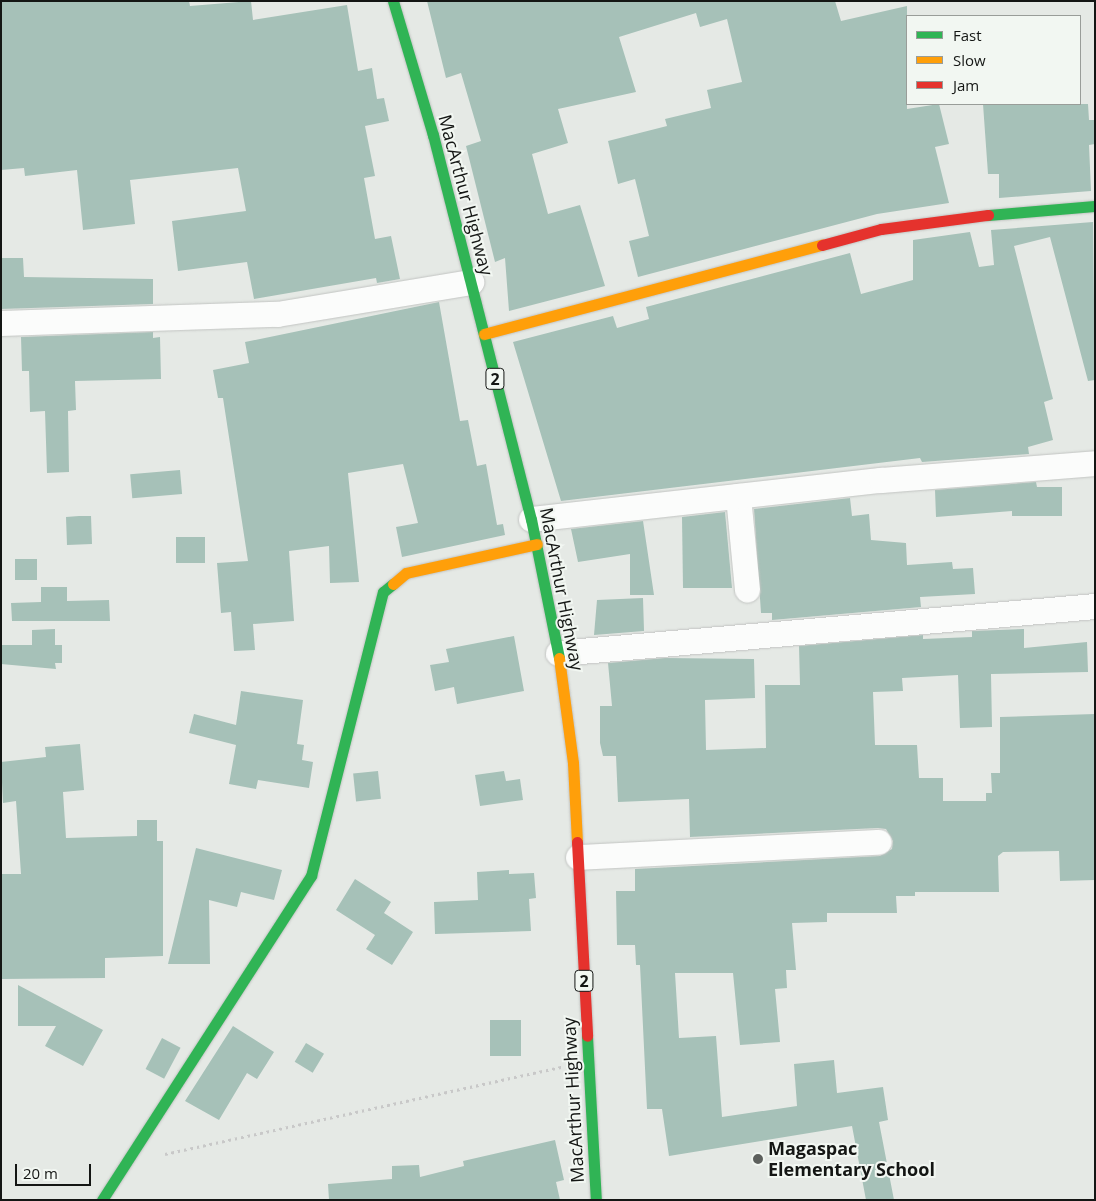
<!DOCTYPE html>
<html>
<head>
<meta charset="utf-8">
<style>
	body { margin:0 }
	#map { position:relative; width:1096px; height:1201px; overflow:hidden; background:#e5e9e5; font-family:"Open Sans",sans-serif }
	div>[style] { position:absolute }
	.building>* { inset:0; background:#a6c1b8; transform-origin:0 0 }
	.path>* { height:3px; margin-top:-1.5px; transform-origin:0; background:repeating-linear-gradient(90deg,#c8c8c8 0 2.5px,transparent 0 6.5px) }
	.roads { filter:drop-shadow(0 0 1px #c2c4c2) drop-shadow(0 0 1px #c2c4c2) }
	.street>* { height:25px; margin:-12.5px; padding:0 12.5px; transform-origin:12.5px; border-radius:12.5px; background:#fbfcfb }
	.fast>* { height:11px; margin:-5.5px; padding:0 5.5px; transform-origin:5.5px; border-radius:5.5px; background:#30b455 }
	.slow>* { height:11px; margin:-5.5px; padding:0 5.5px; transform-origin:5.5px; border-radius:5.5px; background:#ff9f0a }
	.jam>* { height:11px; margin:-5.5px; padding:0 5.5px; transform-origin:5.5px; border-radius:5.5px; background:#e5322d }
	.dots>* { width:14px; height:14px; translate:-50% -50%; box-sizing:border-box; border:2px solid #f2f7f2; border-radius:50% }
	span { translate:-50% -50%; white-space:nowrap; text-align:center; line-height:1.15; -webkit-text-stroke:4px #f2f7f2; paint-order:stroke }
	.shield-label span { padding:1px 4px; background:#f2f7f2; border:1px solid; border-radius:4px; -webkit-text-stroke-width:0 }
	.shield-label { font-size:16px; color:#141614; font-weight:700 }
	.street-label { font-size:18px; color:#141614 }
	.poi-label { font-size:18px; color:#141614; font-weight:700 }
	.left { translate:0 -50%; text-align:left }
	.frame { position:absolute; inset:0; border:2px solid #141614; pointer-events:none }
	.legend { position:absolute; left:906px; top:15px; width:175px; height:90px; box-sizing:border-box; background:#f2f7f2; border:1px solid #999d99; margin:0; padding:6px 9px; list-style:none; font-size:15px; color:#141614 }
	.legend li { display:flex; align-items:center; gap:10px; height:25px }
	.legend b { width:25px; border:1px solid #999d99 }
	.scale { position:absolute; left:15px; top:1164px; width:76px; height:22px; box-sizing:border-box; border:2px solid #141614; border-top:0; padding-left:6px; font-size:15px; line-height:18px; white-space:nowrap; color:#141614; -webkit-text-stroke:4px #f2f7f2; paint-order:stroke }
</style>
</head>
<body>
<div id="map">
	<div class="building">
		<i style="clip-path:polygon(1px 1px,189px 1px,190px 6px,251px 1px,253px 20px,347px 5px,358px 71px,372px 68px,377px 99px,384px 98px,389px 121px,365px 126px,375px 176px,364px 178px,375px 239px,391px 236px,400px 279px,377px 283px,376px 278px,254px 299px,247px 262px,178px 271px,172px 221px,246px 211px,238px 168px,130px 180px,135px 224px,83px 230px,77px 170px,25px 176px,24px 168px,1px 170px)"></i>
		<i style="clip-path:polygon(427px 1px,835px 1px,841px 21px,907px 6px,907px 109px,939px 104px,949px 144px,935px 147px,949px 203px,877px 214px,638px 277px,629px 241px,649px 236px,635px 179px,618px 184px,608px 141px,667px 126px,665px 119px,711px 108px,707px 90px,742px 82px,727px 19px,700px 27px,696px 13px,619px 37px,636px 92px,558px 109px,568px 143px,532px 154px,548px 214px,580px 205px,605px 286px,509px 311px,505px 258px,495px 262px,466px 146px,481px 141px,461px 73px,446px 78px)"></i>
		<i style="clip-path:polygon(983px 104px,1088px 104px,1089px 120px,1095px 120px,1095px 144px,1089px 145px,1091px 191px,999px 198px,999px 174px,988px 174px)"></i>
		<i style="clip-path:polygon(1093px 222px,1095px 380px,1088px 381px,1050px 237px,1014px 246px,1053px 399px,1044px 402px,1053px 440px,1028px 447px,1029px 454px,922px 462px,920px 458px,561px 501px,513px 342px,613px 316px,617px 328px,649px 319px,646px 307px,850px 253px,861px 294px,913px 280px,913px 240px,970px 232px,979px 267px,994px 265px,991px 230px)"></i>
		<i style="clip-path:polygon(1px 258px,23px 258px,24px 277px,153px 279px,153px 304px,1px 309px)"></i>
		<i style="clip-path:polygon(439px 302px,460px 421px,468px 420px,477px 466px,486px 464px,497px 525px,503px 524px,505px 535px,402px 557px,396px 527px,418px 523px,403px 464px,348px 473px,359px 582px,330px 583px,329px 546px,289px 551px,294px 621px,253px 624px,255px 650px,234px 651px,231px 612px,221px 613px,217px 563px,248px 561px,223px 398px,218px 398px,213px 370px,249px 363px,245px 342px)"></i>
		<i style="clip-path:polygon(153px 332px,153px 338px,160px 337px,161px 379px,75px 381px,76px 410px,68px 411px,69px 472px,47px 473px,45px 411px,30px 412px,29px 371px,22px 371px,21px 337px)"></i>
		<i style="left:180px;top:470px;width:24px;height:50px;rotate:85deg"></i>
		<i style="clip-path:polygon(1036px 482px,1037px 487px,1062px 487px,1062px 516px,1012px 516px,1012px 511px,936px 517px,935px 490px)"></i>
		<i style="clip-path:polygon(850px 498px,852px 516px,869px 514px,871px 540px,906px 543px,907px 565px,952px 562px,953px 569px,973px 568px,975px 594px,920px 597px,921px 607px,772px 620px,772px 613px,761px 613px,754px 509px)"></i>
		<i style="clip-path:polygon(725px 512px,732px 588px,683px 588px,682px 517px)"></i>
		<i style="clip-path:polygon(79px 516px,91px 516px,92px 544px,67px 545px,66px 517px)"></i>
		<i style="clip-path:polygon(643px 521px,654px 595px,630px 595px,630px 554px,578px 562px,571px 529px)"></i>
		<i style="left:205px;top:537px;width:26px;height:29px;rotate:90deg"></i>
		<i style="left:15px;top:559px;width:22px;height:21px"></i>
		<i style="clip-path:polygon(41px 587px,67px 587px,67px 601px,109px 600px,110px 621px,12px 621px,11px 603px,41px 602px)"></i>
		<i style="clip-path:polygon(643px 598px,644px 631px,594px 635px,597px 600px)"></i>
		<i style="clip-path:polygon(55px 629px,55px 645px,62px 645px,62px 663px,55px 663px,56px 669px,1px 664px,1px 645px,32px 645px,32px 630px)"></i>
		<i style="clip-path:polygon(1024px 629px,1024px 648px,1087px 642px,1088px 672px,991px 674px,992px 727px,960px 728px,958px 675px,902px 678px,903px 691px,873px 692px,875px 745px,917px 745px,919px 778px,943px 778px,943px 801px,986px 801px,986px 793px,992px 793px,991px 773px,1000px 773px,1000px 717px,1095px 714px,1095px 880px,1060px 881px,1059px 851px,1003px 852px,998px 856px,999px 892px,915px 892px,915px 896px,896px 896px,897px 913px,827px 913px,827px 922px,792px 923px,796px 970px,786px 970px,787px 988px,775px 989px,780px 1042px,740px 1045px,733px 973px,675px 973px,679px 1038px,716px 1036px,722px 1117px,797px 1106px,794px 1064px,834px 1060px,837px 1093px,883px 1087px,888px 1120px,879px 1122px,894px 1200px,866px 1200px,852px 1126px,669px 1156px,662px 1109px,647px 1109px,640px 965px,636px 965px,635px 945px,617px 945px,616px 891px,635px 891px,635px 869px,880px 856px,892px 849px,893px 841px,886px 829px,878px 828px,690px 837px,689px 799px,618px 802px,616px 756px,603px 756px,600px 743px,600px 706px,612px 706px,608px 663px,665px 658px,754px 659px,755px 698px,705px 700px,706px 750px,766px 748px,765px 685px,800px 685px,799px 646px,923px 635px,923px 639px,972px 637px,972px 631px)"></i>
		<i style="clip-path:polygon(514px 636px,524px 691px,457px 704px,454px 687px,435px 691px,430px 665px,449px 662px,446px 649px)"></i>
		<i style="clip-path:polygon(241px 691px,303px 700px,297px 744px,304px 745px,302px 760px,313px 762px,309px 788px,258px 780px,256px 789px,229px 784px,236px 745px,189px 733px,194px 714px,236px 725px)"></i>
		<i style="clip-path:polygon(80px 744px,84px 790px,63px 792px,66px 838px,137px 836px,137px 820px,157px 820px,157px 841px,163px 841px,163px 956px,105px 958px,105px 978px,2px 979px,1px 874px,21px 874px,16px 801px,3px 803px,1px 762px,46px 757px,45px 747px)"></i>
		<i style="left:378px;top:771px;width:28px;height:25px;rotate:84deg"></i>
		<i style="clip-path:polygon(504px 771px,506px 781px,520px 779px,523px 800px,480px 806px,475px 775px)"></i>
		<i style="clip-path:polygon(196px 848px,282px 870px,274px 900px,241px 892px,237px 907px,209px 900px,210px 964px,168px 964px)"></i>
		<i style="clip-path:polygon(509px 870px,509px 874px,534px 873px,536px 898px,529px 899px,531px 931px,435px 934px,434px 902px,478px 900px,477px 872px)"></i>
		<i style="clip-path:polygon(355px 879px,391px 902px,384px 913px,413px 932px,392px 965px,366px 949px,375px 935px,336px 910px)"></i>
		<i style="clip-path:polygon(18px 985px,103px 1030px,83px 1066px,45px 1046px,56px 1026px,18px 1026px)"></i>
		<i style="left:490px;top:1020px;width:31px;height:36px"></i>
		<i style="clip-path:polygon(233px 1026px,274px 1052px,257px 1079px,247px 1073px,219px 1120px,185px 1101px)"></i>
		<i style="left:162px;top:1038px;width:21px;height:35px;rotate:28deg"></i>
		<i style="left:306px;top:1043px;width:21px;height:22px;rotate:31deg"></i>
		<i style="clip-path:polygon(555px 1140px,564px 1180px,556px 1182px,560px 1200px,329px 1200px,328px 1184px,392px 1179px,392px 1166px,419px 1165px,420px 1177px,464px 1166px,463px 1161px)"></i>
	</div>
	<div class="path">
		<i style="left:165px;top:1154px;width:409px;rotate:-12.4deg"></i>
	</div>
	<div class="roads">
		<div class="street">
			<i style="left:1px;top:323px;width:276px;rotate:-1.9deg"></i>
			<i style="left:277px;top:314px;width:197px;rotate:-9.4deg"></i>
			<i style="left:738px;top:496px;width:94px;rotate:84.5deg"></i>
			<i style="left:531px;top:519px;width:352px;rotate:-6.4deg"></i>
			<i style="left:881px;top:480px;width:215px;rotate:-4.5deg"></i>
			<i style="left:558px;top:653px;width:539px;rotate:-5deg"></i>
			<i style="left:578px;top:857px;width:301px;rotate:-2.9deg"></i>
		</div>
		<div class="fast">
			<i style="left:393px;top:1px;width:140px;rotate:73.4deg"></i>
			<i style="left:433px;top:135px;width:396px;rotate:75.7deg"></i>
			<i style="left:531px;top:519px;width:142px;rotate:78.6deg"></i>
			<i style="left:988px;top:215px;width:107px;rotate:-4.8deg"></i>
			<i style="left:587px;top:1036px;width:164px;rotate:86.9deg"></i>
			<i style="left:102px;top:1200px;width:386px;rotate:-57.2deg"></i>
			<i style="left:311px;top:876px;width:293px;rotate:-75.8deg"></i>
			<i style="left:383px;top:592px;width:13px;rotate:-39deg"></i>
		</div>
		<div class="slow">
			<i style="left:484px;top:334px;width:350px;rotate:-14.8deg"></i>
			<i style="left:393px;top:584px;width:17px;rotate:-40deg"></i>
			<i style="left:406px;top:573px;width:134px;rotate:-12.5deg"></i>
			<i style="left:559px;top:658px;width:106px;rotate:82.4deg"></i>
			<i style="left:573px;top:763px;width:79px;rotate:87.1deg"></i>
		</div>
		<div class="jam">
			<i style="left:822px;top:245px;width:61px;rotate:-15.2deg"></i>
			<i style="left:881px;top:229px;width:108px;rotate:-7.5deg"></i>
			<i style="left:577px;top:842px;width:194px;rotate:87deg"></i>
		</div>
	</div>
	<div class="dots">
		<i style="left:758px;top:1159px;background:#5d605d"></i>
	</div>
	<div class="shield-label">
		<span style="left:495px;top:379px">2</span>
		<span style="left:584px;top:981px">2</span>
	</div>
	<div class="street-label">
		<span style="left:466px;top:195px;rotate:75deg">MacArthur Highway</span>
		<span style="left:562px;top:589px;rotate:79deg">MacArthur Highway</span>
		<span style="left:573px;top:1100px;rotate:-93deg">MacArthur Highway</span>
	</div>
	<div class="poi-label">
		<span class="left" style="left:768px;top:1159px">Magaspac<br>Elementary School</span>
	</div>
	<div class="frame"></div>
	<ul class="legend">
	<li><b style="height:6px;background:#30b455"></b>Fast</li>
	<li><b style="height:6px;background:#ff9f0a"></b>Slow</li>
	<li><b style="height:6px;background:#e5322d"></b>Jam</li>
	</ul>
	<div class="scale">20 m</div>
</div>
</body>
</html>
